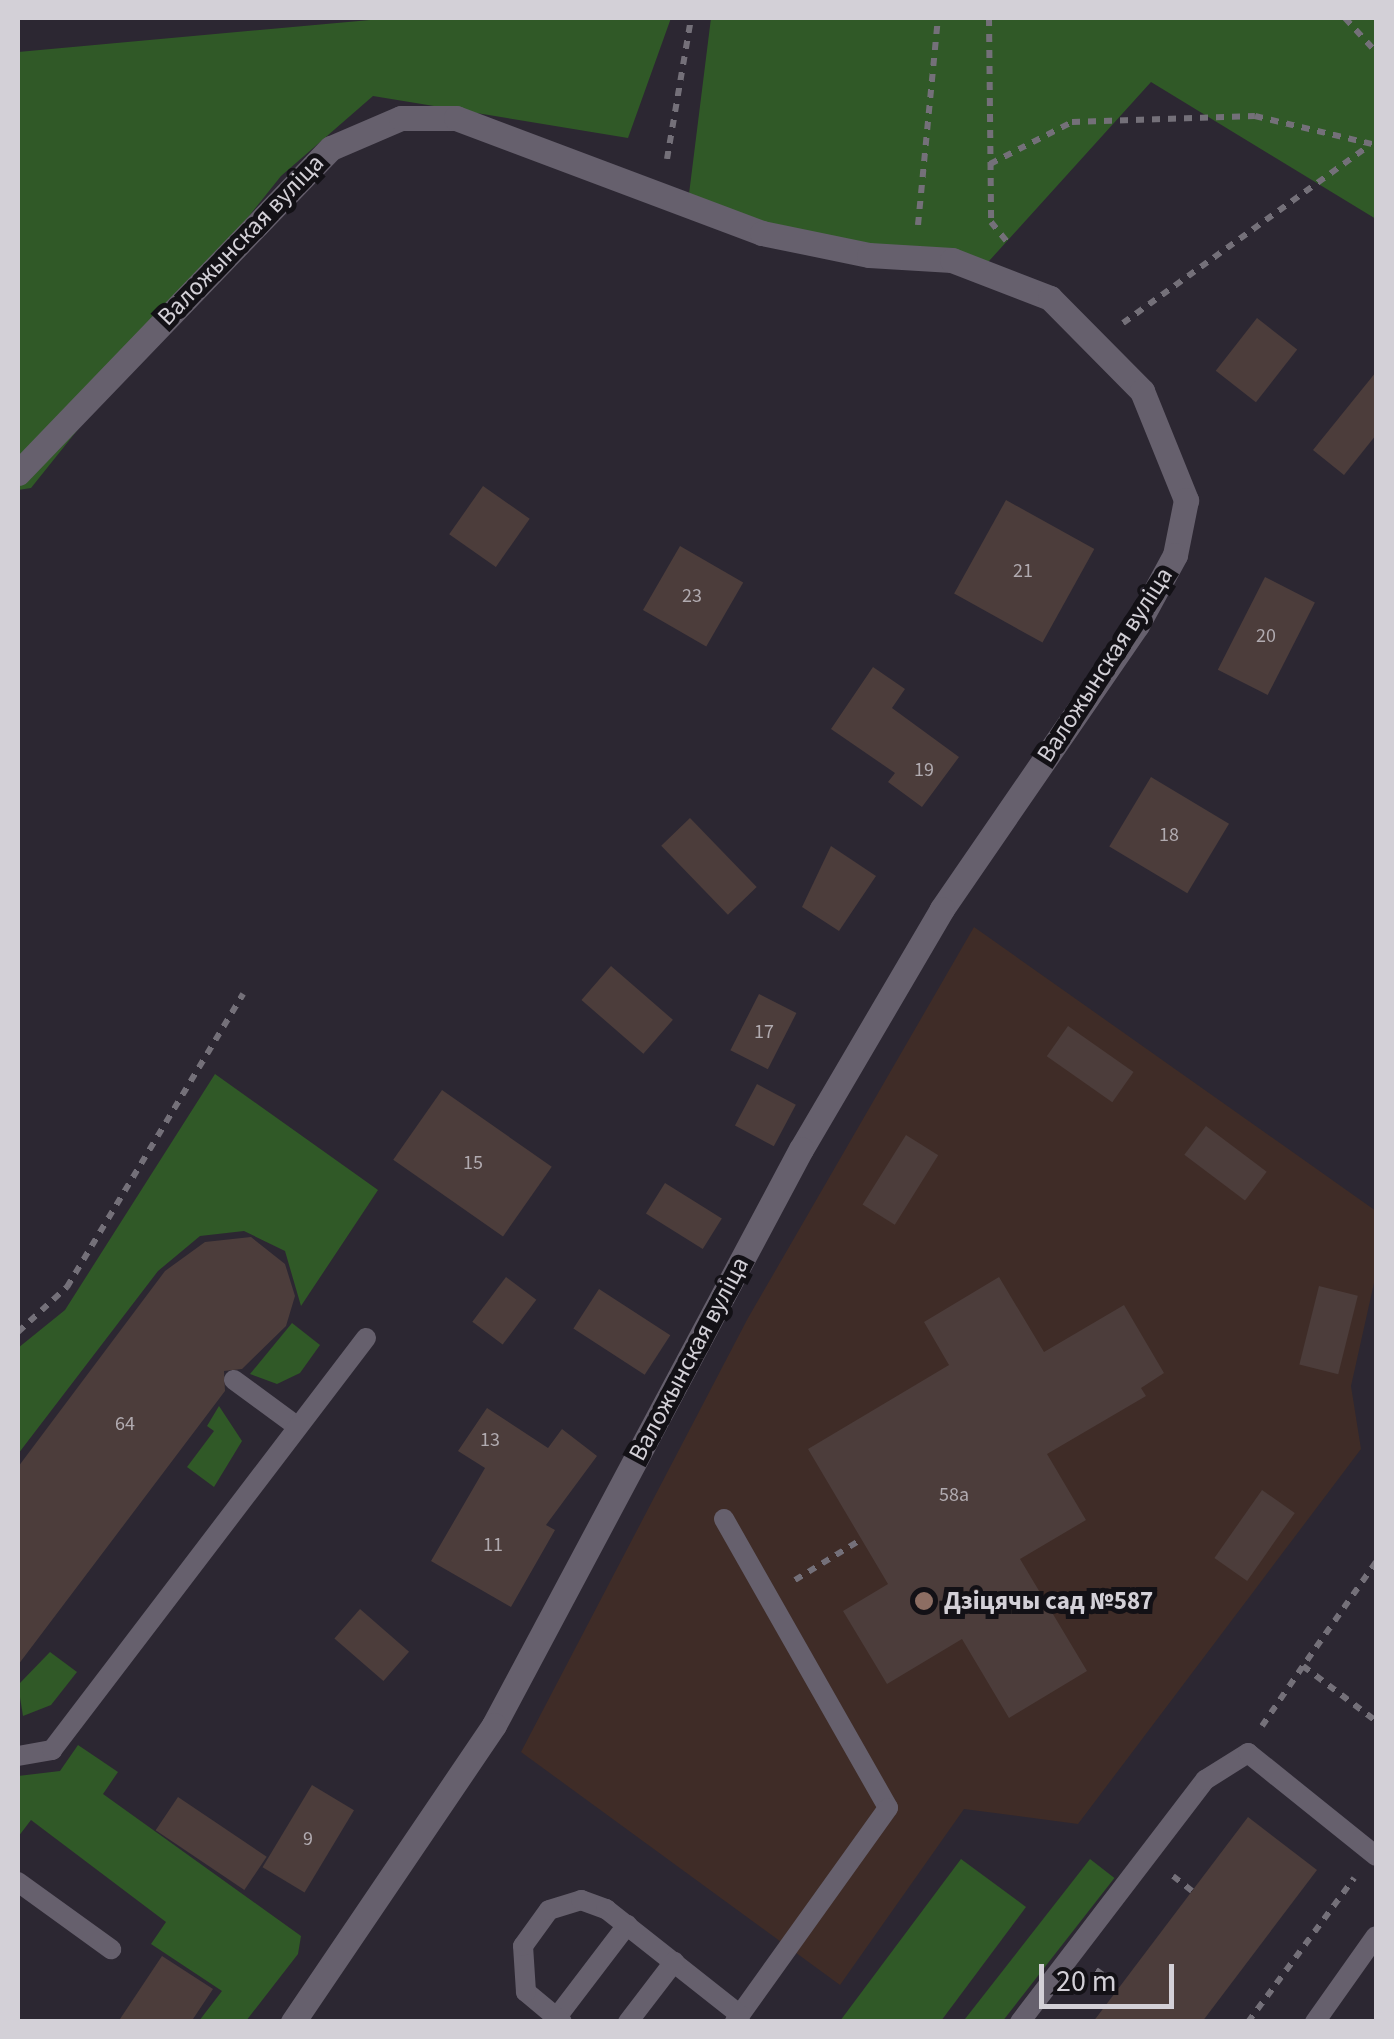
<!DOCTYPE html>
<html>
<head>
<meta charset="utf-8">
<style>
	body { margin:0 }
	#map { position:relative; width:1394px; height:2039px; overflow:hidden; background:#2c2732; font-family:"Source Sans 3",sans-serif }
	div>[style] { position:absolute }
	.education>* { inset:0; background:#3f2c27 }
	.green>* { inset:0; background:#305927; transform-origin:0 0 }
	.building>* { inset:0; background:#4c3d3b; transform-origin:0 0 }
	.path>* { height:6px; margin-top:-3px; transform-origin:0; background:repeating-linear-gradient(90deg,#747079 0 8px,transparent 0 16px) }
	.service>* { height:20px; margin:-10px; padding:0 10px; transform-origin:10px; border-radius:10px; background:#66606d }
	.minor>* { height:25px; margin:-12.5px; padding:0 12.5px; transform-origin:12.5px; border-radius:12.5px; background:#66606d }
	.dots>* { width:28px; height:28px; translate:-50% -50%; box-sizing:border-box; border:5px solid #131116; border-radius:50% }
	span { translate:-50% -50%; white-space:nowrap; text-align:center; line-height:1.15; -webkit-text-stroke:10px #131116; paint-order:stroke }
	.number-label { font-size:20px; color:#b1abb0 }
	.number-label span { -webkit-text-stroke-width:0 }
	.street-label { font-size:25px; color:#d3d0d7 }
	.poi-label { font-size:25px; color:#d3d0d7; font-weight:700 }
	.left { translate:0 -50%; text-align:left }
	.frame { position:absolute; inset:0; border:20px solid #d3d0d7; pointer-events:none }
	.scale { position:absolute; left:1039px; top:1964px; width:135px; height:45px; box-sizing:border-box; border:5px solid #d3d0d7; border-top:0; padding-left:12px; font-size:30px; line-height:35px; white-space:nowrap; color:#d3d0d7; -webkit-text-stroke:8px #131116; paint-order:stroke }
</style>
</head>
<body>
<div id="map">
	<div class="education">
		<i style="clip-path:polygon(974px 927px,1376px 1211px,1376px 1274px,1351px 1386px,1361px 1449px,1078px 1824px,964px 1809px,840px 1985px,521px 1752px,748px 1318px)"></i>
	</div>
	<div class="green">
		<i style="clip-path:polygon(392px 18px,671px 18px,628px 138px,373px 96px,281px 176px,31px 488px,18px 490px,18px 52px)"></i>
		<i style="clip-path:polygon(711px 18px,1376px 18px,1376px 219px,1151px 82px,980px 271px,869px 255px,688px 202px)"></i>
		<i style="clip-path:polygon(215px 1074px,378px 1190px,301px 1306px,285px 1251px,244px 1231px,200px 1236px,158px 1271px,18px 1454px,18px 1348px,65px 1310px)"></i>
		<i style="clip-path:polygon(292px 1323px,320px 1345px,300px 1373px,277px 1384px,250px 1374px)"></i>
		<i style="clip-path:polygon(219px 1406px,242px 1441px,214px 1487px,187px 1467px,214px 1431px,207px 1426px)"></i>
		<i style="clip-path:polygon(50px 1652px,77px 1672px,51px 1705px,23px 1716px,18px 1685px)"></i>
		<i style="clip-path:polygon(78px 1745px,118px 1772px,103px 1794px,301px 1936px,298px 1954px,246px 2021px,199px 2021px,222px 1991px,151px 1944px,166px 1922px,31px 1820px,18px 1837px,18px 1776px,60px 1771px)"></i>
		<i style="clip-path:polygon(961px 1859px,1026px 1907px,941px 2021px,840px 2021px)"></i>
		<i style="left:1090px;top:1859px;width:31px;height:204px;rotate:38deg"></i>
	</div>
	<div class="building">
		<i style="left:1257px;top:318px;width:51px;height:67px;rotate:38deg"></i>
		<i style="clip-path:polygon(1376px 372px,1376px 435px,1344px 475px,1313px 450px)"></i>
		<i style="left:483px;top:486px;width:57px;height:59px;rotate:35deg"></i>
		<i style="left:1006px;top:500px;width:101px;height:107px;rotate:29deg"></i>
		<i style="left:680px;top:546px;width:73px;height:74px;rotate:30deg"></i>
		<i style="left:1265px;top:577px;width:56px;height:104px;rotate:27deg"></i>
		<i style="clip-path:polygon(873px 667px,905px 689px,892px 708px,959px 757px,922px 807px,888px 782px,895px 773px,831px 729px)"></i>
		<i style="left:1151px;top:777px;width:91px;height:81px;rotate:31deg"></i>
		<i style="left:690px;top:818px;width:96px;height:40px;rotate:46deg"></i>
		<i style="clip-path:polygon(831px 846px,876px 876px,839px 931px,802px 907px)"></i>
		<i style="left:611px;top:966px;width:82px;height:45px;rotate:41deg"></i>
		<i style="left:759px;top:994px;width:42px;height:63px;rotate:27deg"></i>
		<i style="left:1068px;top:1026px;width:80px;height:37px;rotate:35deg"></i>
		<i style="left:757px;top:1084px;width:44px;height:47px;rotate:28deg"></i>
		<i style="left:442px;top:1090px;width:134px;height:85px;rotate:35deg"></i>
		<i style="left:1206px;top:1126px;width:76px;height:36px;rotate:37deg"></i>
		<i style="left:906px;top:1135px;width:38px;height:82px;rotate:32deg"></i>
		<i style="left:665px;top:1183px;width:67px;height:36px;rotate:32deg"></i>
		<i style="clip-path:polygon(251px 1237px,285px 1264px,295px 1296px,286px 1326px,242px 1369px,224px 1371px,225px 1391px,18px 1665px,18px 1467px,165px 1271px,205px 1242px)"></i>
		<i style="left:506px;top:1277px;width:38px;height:56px;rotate:37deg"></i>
		<i style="clip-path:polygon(999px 1277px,1044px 1352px,1124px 1305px,1164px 1373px,1141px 1388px,1146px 1396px,1047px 1454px,1086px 1520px,1020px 1559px,1087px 1671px,1009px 1718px,962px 1639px,887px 1684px,843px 1611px,888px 1584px,808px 1449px,949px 1365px,924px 1322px)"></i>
		<i style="left:1319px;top:1286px;width:40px;height:81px;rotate:14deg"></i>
		<i style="left:599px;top:1289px;width:85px;height:47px;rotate:33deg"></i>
		<i style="clip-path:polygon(487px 1408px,548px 1448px,562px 1429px,597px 1456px,546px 1525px,555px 1530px,511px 1607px,431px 1561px,485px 1468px,458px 1451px)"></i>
		<i style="left:1262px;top:1490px;width:40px;height:83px;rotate:35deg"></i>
		<i style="left:360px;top:1609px;width:65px;height:39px;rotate:41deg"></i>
		<i style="left:312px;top:1785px;width:49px;height:96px;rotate:31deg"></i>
		<i style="left:178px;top:1797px;width:107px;height:40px;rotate:34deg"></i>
		<i style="clip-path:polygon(1248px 1817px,1317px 1870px,1202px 2022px,1093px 2022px)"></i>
		<i style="clip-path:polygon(162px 1956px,213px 1989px,191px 2022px,118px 2022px)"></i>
	</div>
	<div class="path">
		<i style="left:989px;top:18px;width:204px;rotate:89.4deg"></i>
		<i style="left:991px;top:222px;width:26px;rotate:51deg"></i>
		<i style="left:1345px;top:18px;width:46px;rotate:47.6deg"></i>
		<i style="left:667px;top:159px;width:143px;rotate:-80.3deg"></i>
		<i style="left:990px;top:164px;width:92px;rotate:-27.1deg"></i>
		<i style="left:1072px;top:122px;width:183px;rotate:-1.9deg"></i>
		<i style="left:1255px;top:116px;width:124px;rotate:13.5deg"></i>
		<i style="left:918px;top:225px;width:208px;rotate:-84.5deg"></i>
		<i style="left:1123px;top:323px;width:302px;rotate:-35.8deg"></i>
		<i style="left:18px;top:1332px;width:67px;rotate:-42.6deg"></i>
		<i style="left:67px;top:1287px;width:342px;rotate:-59deg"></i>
		<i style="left:1376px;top:1562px;width:127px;rotate:125.1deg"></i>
		<i style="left:1303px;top:1666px;width:91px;rotate:37deg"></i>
		<i style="left:795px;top:1580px;width:79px;rotate:-31.5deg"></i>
		<i style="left:1262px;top:1726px;width:73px;rotate:-55.7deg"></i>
		<i style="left:1173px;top:1876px;width:24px;rotate:38deg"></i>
		<i style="left:1096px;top:1970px;width:29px;rotate:36deg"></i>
		<i style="left:1248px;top:2022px;width:179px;rotate:-53.6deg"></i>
	</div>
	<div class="service">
		<i style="left:234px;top:1380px;width:79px;rotate:36.3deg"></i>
		<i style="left:724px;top:1519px;width:332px;rotate:60.4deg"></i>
		<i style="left:888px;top:1808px;width:263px;rotate:125.6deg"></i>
		<i style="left:18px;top:1756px;width:35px;rotate:-10deg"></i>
		<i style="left:52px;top:1750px;width:518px;rotate:-52.69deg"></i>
		<i style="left:18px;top:1882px;width:115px;rotate:35.8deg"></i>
		<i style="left:557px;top:2017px;width:116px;rotate:-52.7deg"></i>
		<i style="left:562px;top:2022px;width:47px;rotate:-140.2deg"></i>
		<i style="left:526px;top:1992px;width:46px;rotate:-93.7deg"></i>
		<i style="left:523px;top:1946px;width:44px;rotate:-54.2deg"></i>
		<i style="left:549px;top:1910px;width:34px;rotate:-17deg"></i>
		<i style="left:581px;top:1900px;width:27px;rotate:20deg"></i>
		<i style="left:606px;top:1909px;width:171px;rotate:38.3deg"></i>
		<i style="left:628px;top:2022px;width:76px;rotate:-52.5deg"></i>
		<i style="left:1020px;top:2022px;width:305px;rotate:-52.6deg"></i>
		<i style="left:1205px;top:1780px;width:51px;rotate:-32.1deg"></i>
		<i style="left:1248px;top:1753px;width:164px;rotate:38.8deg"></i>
		<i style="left:1315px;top:2022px;width:105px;rotate:-54.7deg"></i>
	</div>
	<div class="minor">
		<i style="left:18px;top:473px;width:451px;rotate:-46.1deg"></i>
		<i style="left:331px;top:148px;width:76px;rotate:-23.2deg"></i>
		<i style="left:401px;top:118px;width:55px"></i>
		<i style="left:456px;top:118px;width:327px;rotate:20.6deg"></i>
		<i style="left:762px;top:233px;width:109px;rotate:11.6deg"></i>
		<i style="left:869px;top:255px;width:83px;rotate:3.4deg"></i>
		<i style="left:952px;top:260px;width:105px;rotate:21.2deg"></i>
		<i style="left:1050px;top:298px;width:131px;rotate:45.3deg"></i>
		<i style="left:1142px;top:391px;width:118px;rotate:68deg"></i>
		<i style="left:1186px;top:500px;width:56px;rotate:101.3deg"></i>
		<i style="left:1175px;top:555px;width:80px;rotate:118.5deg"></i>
		<i style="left:1137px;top:625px;width:345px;rotate:124.5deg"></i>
		<i style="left:942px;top:909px;width:278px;rotate:120.4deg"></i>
		<i style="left:801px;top:1149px;width:653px;rotate:118.06deg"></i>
		<i style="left:494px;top:1725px;width:359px;rotate:124.1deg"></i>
	</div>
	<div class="dots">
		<i style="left:924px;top:1601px;background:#8d6e63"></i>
	</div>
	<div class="number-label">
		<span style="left:1023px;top:571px">21</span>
		<span style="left:692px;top:596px">23</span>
		<span style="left:1266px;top:636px">20</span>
		<span style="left:924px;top:770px">19</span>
		<span style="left:1169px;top:835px">18</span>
		<span style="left:764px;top:1032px">17</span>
		<span style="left:473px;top:1163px">15</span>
		<span style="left:125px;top:1424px">64</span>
		<span style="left:490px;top:1440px">13</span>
		<span style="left:954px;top:1495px">58а</span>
		<span style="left:493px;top:1545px">11</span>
		<span style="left:308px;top:1839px">9</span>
	</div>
	<div class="street-label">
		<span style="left:241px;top:240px;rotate:-46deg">Валожынская вуліца</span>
		<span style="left:1105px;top:665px;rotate:-57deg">Валожынская вуліца</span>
		<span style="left:689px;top:1359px;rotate:-62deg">Валожынская вуліца</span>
	</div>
	<div class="poi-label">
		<span class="left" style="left:944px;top:1601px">Дзіцячы сад №587</span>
	</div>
	<div class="frame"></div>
	<div class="scale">20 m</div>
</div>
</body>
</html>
